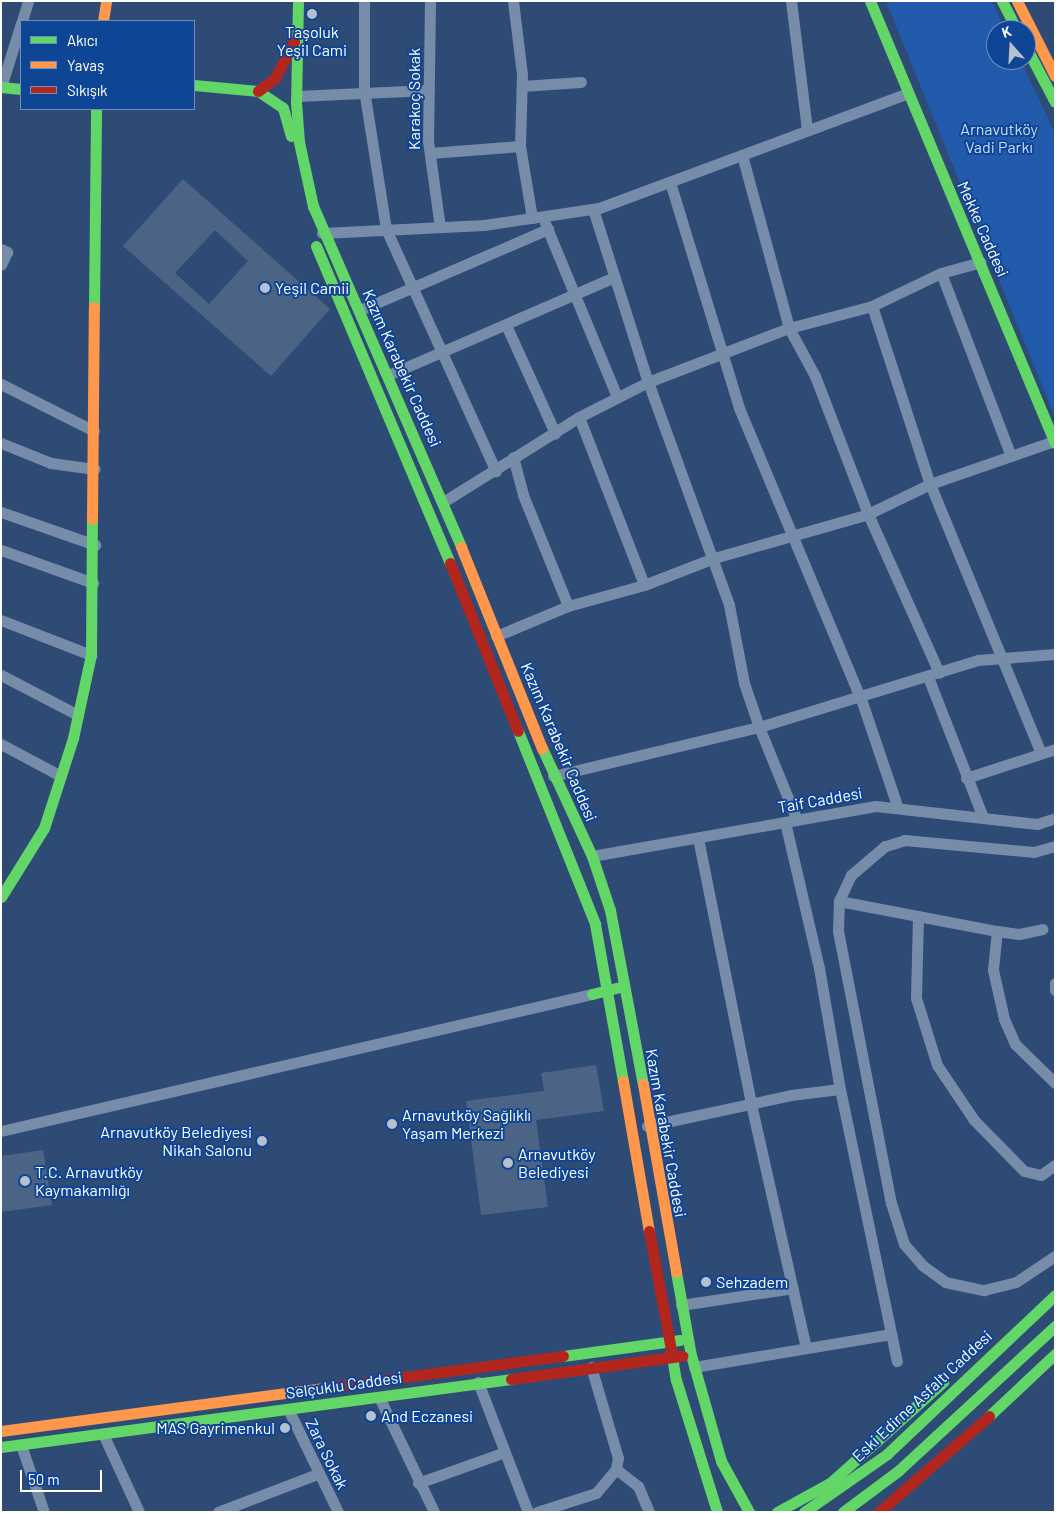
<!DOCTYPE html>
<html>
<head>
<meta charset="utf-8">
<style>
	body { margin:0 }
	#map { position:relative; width:1056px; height:1513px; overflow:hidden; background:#2e4b76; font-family:Barlow,sans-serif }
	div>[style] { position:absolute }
	.green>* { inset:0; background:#225bac }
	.building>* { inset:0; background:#4b6385 }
	.street>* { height:11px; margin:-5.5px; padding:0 5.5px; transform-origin:5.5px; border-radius:5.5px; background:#768ca9 }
	.fast>* { height:11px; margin:-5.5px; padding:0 5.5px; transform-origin:5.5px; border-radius:5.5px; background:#63d668 }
	.slow>* { height:11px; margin:-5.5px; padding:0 5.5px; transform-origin:5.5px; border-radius:5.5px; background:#ff974d }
	.jam>* { height:11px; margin:-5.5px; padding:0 5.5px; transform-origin:5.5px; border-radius:5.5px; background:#b3261e }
	.dots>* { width:14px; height:14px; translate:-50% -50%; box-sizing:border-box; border:2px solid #0f4595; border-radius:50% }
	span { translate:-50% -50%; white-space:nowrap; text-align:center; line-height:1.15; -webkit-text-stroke:4px #0f4595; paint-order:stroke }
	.poi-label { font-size:16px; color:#fff }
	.left { translate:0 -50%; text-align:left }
	.right { translate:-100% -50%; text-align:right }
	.street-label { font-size:16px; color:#fff }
	.park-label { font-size:16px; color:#c5ddfe }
	.frame { position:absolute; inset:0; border:2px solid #fff; pointer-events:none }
	.legend { position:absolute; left:20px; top:20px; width:175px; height:90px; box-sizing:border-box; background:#0f4595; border:1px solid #6f8fbf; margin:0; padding:6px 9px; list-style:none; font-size:15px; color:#fff }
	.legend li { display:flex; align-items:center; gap:10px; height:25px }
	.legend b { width:25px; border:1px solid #6f8fbf }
	.north { position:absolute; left:986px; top:20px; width:50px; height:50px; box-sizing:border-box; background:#0f4595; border:1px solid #6f8fbf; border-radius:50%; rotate:341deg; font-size:14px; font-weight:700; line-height:20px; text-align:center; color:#fff }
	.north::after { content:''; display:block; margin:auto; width:18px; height:22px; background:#b6c0cf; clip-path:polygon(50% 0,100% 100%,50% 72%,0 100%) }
	.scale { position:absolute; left:20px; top:1470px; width:82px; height:22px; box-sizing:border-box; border:2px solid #fff; border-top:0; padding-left:6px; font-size:15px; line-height:18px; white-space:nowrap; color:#fff; -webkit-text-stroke:4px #0f4595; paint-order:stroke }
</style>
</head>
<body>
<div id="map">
	<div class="green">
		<i style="clip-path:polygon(886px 1px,992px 1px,1005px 30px,996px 30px,996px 60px,1020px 60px,1055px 133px,1055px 417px)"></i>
	</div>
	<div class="building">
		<i style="clip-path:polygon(evenodd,183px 179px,330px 309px,271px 376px,123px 246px,183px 179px,215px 230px,248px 261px,209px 304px,175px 273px,215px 230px)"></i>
		<i style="clip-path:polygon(596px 1065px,604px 1111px,536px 1120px,548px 1207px,481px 1215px,466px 1101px,544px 1091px,541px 1073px)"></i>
		<i style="clip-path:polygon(43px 1150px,52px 1205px,1px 1212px,1px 1156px)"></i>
	</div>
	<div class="street">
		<i style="left:364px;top:1px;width:89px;rotate:90deg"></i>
		<i style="left:364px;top:90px;width:141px;rotate:81deg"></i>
		<i style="left:386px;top:229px;width:266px;rotate:65.6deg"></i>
		<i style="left:430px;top:1px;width:140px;rotate:90.8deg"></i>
		<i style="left:428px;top:141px;width:87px;rotate:82.1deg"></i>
		<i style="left:513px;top:1px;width:74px;rotate:83deg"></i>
		<i style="left:522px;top:74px;width:72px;rotate:91.6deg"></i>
		<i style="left:520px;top:146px;width:73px;rotate:80.5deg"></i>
		<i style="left:791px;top:1px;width:130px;rotate:82.9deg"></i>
		<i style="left:22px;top:21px;width:21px;rotate:-73deg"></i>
		<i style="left:522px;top:86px;width:59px;rotate:-3.9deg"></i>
		<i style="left:1px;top:87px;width:67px;rotate:-72.6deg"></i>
		<i style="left:297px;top:96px;width:132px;rotate:-2.6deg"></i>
		<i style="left:430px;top:153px;width:90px;rotate:-4.4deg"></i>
		<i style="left:742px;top:155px;width:179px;rotate:74.8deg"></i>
		<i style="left:789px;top:328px;width:55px;rotate:61.6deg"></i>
		<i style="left:815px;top:376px;width:148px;rotate:69deg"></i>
		<i style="left:868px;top:514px;width:174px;rotate:65.9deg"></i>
		<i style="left:670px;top:182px;width:236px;rotate:73deg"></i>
		<i style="left:739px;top:408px;width:316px;rotate:67.3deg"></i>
		<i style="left:861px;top:699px;width:115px;rotate:71.3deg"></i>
		<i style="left:593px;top:209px;width:182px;rotate:72.4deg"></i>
		<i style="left:648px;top:382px;width:237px;rotate:70deg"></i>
		<i style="left:729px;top:605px;width:79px;rotate:79.1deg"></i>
		<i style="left:744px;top:683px;width:46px;rotate:71.2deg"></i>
		<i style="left:759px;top:727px;width:100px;rotate:67.8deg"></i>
		<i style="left:545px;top:223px;width:188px;rotate:67.5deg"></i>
		<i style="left:322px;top:233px;width:162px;rotate:-2.8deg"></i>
		<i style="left:484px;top:225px;width:116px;rotate:-8.4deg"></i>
		<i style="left:599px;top:208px;width:327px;rotate:-20.4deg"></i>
		<i style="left:1px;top:249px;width:7px;rotate:27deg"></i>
		<i style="left:7px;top:252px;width:14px;rotate:115deg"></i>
		<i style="left:941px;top:273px;width:196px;rotate:69.1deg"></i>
		<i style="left:872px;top:306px;width:187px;rotate:72deg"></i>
		<i style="left:930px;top:484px;width:291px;rotate:67.6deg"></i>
		<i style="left:360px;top:310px;width:205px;rotate:-23.3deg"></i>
		<i style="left:506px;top:325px;width:119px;rotate:65.6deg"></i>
		<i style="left:388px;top:375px;width:247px;rotate:-23.4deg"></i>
		<i style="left:1px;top:384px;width:104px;rotate:26.8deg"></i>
		<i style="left:579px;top:417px;width:180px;rotate:68.8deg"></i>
		<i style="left:1px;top:443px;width:54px;rotate:21.8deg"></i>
		<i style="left:51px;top:463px;width:44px;rotate:7.8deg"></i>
		<i style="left:513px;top:457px;width:39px;rotate:75deg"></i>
		<i style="left:523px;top:495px;width:120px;rotate:67.9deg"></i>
		<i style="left:443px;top:502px;width:160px;rotate:-32deg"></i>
		<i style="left:579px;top:417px;width:77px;rotate:-26.9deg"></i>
		<i style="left:648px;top:382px;width:151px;rotate:-21deg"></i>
		<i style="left:789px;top:328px;width:86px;rotate:-14.8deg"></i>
		<i style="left:872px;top:306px;width:76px;rotate:-25.6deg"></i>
		<i style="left:941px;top:273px;width:41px;rotate:-15.4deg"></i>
		<i style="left:1px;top:512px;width:100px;rotate:19.3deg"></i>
		<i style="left:1px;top:550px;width:98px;rotate:19.7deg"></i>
		<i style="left:1px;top:620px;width:97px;rotate:21.3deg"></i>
		<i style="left:496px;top:636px;width:78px;rotate:-22.6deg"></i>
		<i style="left:568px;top:606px;width:79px;rotate:-15.4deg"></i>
		<i style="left:644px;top:585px;width:75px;rotate:-21.1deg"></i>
		<i style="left:714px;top:558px;width:160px;rotate:-15.9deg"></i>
		<i style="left:868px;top:514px;width:69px;rotate:-25.8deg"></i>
		<i style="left:930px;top:484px;width:131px;rotate:-19.1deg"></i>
		<i style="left:1px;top:675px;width:87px;rotate:27.5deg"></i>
		<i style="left:928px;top:677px;width:150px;rotate:68.6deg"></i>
		<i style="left:1px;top:744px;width:68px;rotate:28.1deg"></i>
		<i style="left:553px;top:776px;width:212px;rotate:-13.4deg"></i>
		<i style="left:759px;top:727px;width:229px;rotate:-17deg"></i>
		<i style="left:978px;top:660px;width:77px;rotate:-4.5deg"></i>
		<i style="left:966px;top:778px;width:94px;rotate:-18deg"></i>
		<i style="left:785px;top:822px;width:150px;rotate:76.9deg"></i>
		<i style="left:819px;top:968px;width:123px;rotate:80.2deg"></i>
		<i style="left:840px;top:1089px;width:278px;rotate:78.2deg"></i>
		<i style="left:698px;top:838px;width:271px;rotate:78.7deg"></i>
		<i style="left:751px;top:1104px;width:250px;rotate:77.3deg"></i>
		<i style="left:1055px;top:846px;width:22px;rotate:164deg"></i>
		<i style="left:1034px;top:852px;width:130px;rotate:-174.7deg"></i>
		<i style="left:905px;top:840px;width:21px;rotate:163deg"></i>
		<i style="left:885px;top:846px;width:45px;rotate:139.5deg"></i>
		<i style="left:851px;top:875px;width:29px;rotate:115deg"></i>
		<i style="left:839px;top:901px;width:30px;rotate:92deg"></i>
		<i style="left:838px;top:931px;width:277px;rotate:79deg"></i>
		<i style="left:891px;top:1203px;width:43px;rotate:72.4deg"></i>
		<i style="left:904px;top:1244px;width:28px;rotate:49deg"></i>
		<i style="left:922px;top:1265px;width:29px;rotate:36deg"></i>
		<i style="left:945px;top:1282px;width:40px;rotate:12deg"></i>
		<i style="left:984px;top:1290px;width:33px;rotate:-14deg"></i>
		<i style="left:1016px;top:1282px;width:47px;rotate:-33.7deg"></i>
		<i style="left:592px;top:856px;width:288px;rotate:-10deg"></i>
		<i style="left:876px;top:806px;width:162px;rotate:6.4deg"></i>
		<i style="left:1037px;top:824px;width:19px;rotate:-18deg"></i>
		<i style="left:839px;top:901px;width:161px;rotate:10.8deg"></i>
		<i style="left:997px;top:931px;width:22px;rotate:8deg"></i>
		<i style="left:1019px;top:934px;width:24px;rotate:-12deg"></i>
		<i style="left:918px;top:916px;width:82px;rotate:91.4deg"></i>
		<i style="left:916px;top:998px;width:70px;rotate:72.6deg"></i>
		<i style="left:937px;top:1065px;width:66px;rotate:56.1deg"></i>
		<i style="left:974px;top:1120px;width:71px;rotate:45.6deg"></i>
		<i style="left:1024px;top:1171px;width:17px;rotate:13deg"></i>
		<i style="left:1041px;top:1175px;width:17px;rotate:-36deg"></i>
		<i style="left:997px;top:931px;width:39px;rotate:96deg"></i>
		<i style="left:993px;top:970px;width:50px;rotate:77.3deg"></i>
		<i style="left:1004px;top:1019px;width:27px;rotate:66deg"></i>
		<i style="left:1015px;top:1044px;width:56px;rotate:44.3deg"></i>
		<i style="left:1055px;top:983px;width:7px;rotate:90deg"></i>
		<i style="left:647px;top:1126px;width:147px;rotate:-12.1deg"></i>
		<i style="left:791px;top:1095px;width:49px;rotate:-7deg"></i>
		<i style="left:1px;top:1131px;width:607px;rotate:-13.05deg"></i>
		<i style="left:681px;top:1305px;width:113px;rotate:-8.6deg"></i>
		<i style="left:694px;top:1367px;width:200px;rotate:-9.5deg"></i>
		<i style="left:478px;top:1382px;width:139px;rotate:69deg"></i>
		<i style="left:379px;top:1397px;width:127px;rotate:64.4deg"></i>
		<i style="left:288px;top:1409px;width:114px;rotate:64.1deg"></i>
		<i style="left:103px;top:1434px;width:86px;rotate:65.2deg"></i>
		<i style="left:21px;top:1445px;width:71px;rotate:71.1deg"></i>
		<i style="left:616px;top:1469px;width:28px;rotate:38deg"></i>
		<i style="left:638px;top:1486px;width:28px;rotate:67deg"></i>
		<i style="left:418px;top:1483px;width:92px;rotate:-19.6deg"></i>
		<i style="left:218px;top:1512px;width:106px;rotate:-21deg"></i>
		<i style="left:537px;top:1512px;width:62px;rotate:-17.9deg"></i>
		<i style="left:596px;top:1493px;width:31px;rotate:-50deg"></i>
		<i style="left:616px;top:1469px;width:11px;rotate:-80deg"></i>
		<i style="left:618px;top:1458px;width:95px;rotate:-106.5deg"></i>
	</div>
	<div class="fast">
		<i style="left:298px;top:1px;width:101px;rotate:91.1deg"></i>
		<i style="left:296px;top:102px;width:40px;rotate:85.7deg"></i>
		<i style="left:299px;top:142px;width:66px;rotate:77.7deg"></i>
		<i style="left:313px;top:206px;width:372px;rotate:66.5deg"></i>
		<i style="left:870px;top:1px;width:479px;rotate:67.3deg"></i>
		<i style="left:1002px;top:1px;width:33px;rotate:63deg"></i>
		<i style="left:1026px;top:47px;width:62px;rotate:62.2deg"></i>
		<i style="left:194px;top:85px;width:64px;rotate:5.4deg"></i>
		<i style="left:258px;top:91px;width:30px;rotate:34deg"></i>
		<i style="left:283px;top:108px;width:29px;rotate:74deg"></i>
		<i style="left:1px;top:87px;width:20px;rotate:6deg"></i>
		<i style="left:316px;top:246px;width:344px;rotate:67.1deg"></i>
		<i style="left:94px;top:307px;width:198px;rotate:-89.4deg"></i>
		<i style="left:518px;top:731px;width:208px;rotate:68.2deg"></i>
		<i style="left:595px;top:924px;width:159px;rotate:79.9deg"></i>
		<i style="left:542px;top:748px;width:119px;rotate:65.2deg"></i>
		<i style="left:592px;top:856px;width:57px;rotate:71.6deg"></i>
		<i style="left:610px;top:910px;width:177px;rotate:79.3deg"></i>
		<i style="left:1px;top:897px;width:81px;rotate:-58.1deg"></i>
		<i style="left:44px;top:828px;width:95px;rotate:-72.1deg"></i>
		<i style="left:73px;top:738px;width:85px;rotate:-77.8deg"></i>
		<i style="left:91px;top:655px;width:136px;rotate:-89.6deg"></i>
		<i style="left:592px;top:994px;width:29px;rotate:-14deg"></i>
		<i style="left:676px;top:1272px;width:84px;rotate:79.8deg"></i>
		<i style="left:691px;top:1355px;width:110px;rotate:74.2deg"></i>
		<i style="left:721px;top:1461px;width:58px;rotate:61.2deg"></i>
		<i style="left:671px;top:1350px;width:30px;rotate:81deg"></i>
		<i style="left:676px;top:1380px;width:138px;rotate:72.7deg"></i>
		<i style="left:563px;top:1356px;width:118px;rotate:-7.8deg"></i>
		<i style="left:989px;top:1416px;width:91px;rotate:-43.2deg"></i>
		<i style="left:1px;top:1447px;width:515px;rotate:-7.59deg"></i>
		<i style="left:777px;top:1512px;width:60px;rotate:-28.7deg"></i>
		<i style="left:830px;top:1483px;width:152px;rotate:-41.8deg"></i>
		<i style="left:804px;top:1512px;width:101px;rotate:-34.9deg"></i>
		<i style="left:887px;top:1454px;width:231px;rotate:-43.4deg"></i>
		<i style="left:843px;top:1512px;width:69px;rotate:-36.7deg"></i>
		<i style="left:898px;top:1471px;width:214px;rotate:-42.7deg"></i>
	</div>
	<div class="slow">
		<i style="left:1017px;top:1px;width:84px;rotate:63.1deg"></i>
		<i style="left:103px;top:21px;width:20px;rotate:-81deg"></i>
		<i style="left:92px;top:519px;width:212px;rotate:-89.5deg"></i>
		<i style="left:461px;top:547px;width:217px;rotate:68.1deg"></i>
		<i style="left:623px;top:1081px;width:152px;rotate:80.2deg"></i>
		<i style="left:643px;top:1084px;width:191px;rotate:80deg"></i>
		<i style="left:1px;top:1431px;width:324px;rotate:-7.6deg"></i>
	</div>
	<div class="jam">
		<i style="left:258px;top:91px;width:21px;rotate:-37deg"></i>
		<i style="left:275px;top:78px;width:41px;rotate:-62.2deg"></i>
		<i style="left:450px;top:563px;width:181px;rotate:68deg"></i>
		<i style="left:649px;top:1231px;width:121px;rotate:79.5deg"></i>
		<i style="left:511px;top:1379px;width:173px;rotate:-7.7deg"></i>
		<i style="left:322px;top:1388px;width:243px;rotate:-7.6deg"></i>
		<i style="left:879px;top:1512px;width:146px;rotate:-41.1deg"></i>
	</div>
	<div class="dots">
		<i style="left:312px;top:14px;background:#b6c0cf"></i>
		<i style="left:265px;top:288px;background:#b6c0cf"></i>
		<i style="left:392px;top:1124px;background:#b6c0cf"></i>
		<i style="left:262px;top:1141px;background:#b6c0cf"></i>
		<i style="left:508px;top:1163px;background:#b6c0cf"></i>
		<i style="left:25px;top:1181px;background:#b6c0cf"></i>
		<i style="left:706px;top:1282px;background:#b6c0cf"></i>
		<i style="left:371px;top:1416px;background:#b6c0cf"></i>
		<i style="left:285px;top:1428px;background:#b6c0cf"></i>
	</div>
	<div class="poi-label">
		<span style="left:312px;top:41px">Taşoluk<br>Yeşil Cami</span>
		<span class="left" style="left:275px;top:288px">Yeşil Camii</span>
		<span class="left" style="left:402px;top:1124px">Arnavutköy Sağlıklı<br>Yaşam Merkezi</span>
		<span class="right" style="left:252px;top:1141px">Arnavutköy Belediyesi<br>Nikah Salonu</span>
		<span class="left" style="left:518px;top:1163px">Arnavutköy<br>Belediyesi</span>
		<span class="left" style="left:35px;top:1181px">T.C. Arnavutköy<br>Kaymakamlığı</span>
		<span class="left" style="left:716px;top:1282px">Sehzadem</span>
		<span class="left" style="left:381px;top:1416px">And Eczanesi</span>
		<span class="right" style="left:275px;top:1428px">MAS Gayrimenkul</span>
	</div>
	<div class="street-label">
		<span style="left:414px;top:99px;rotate:-90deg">Karakoç Sokak</span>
		<span style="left:983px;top:229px;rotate:66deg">Mekke Caddesi</span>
		<span style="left:402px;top:368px;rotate:66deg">Kazım Karabekir Caddesi</span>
		<span style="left:559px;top:742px;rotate:67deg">Kazım Karabekir Caddesi</span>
		<span style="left:820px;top:800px;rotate:-10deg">Taif Caddesi</span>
		<span style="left:666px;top:1133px;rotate:80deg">Kazım Karabekir Caddesi</span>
		<span style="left:344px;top:1385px;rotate:-8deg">Selçuklu Caddesi</span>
		<span style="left:922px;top:1396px;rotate:-43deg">Eski Edirne Asfaltı Caddesi</span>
		<span style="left:327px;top:1454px;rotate:64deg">Zara Sokak</span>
	</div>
	<div class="park-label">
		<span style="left:999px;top:138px">Arnavutköy<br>Vadi Parkı</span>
	</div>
	<div class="frame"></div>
	<ul class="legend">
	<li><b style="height:6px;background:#63d668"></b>Akıcı</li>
	<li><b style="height:6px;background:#ff974d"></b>Yavaş</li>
	<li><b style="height:6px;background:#b3261e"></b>Sıkışık</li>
	</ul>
	<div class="north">K</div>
	<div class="scale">50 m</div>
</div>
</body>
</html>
